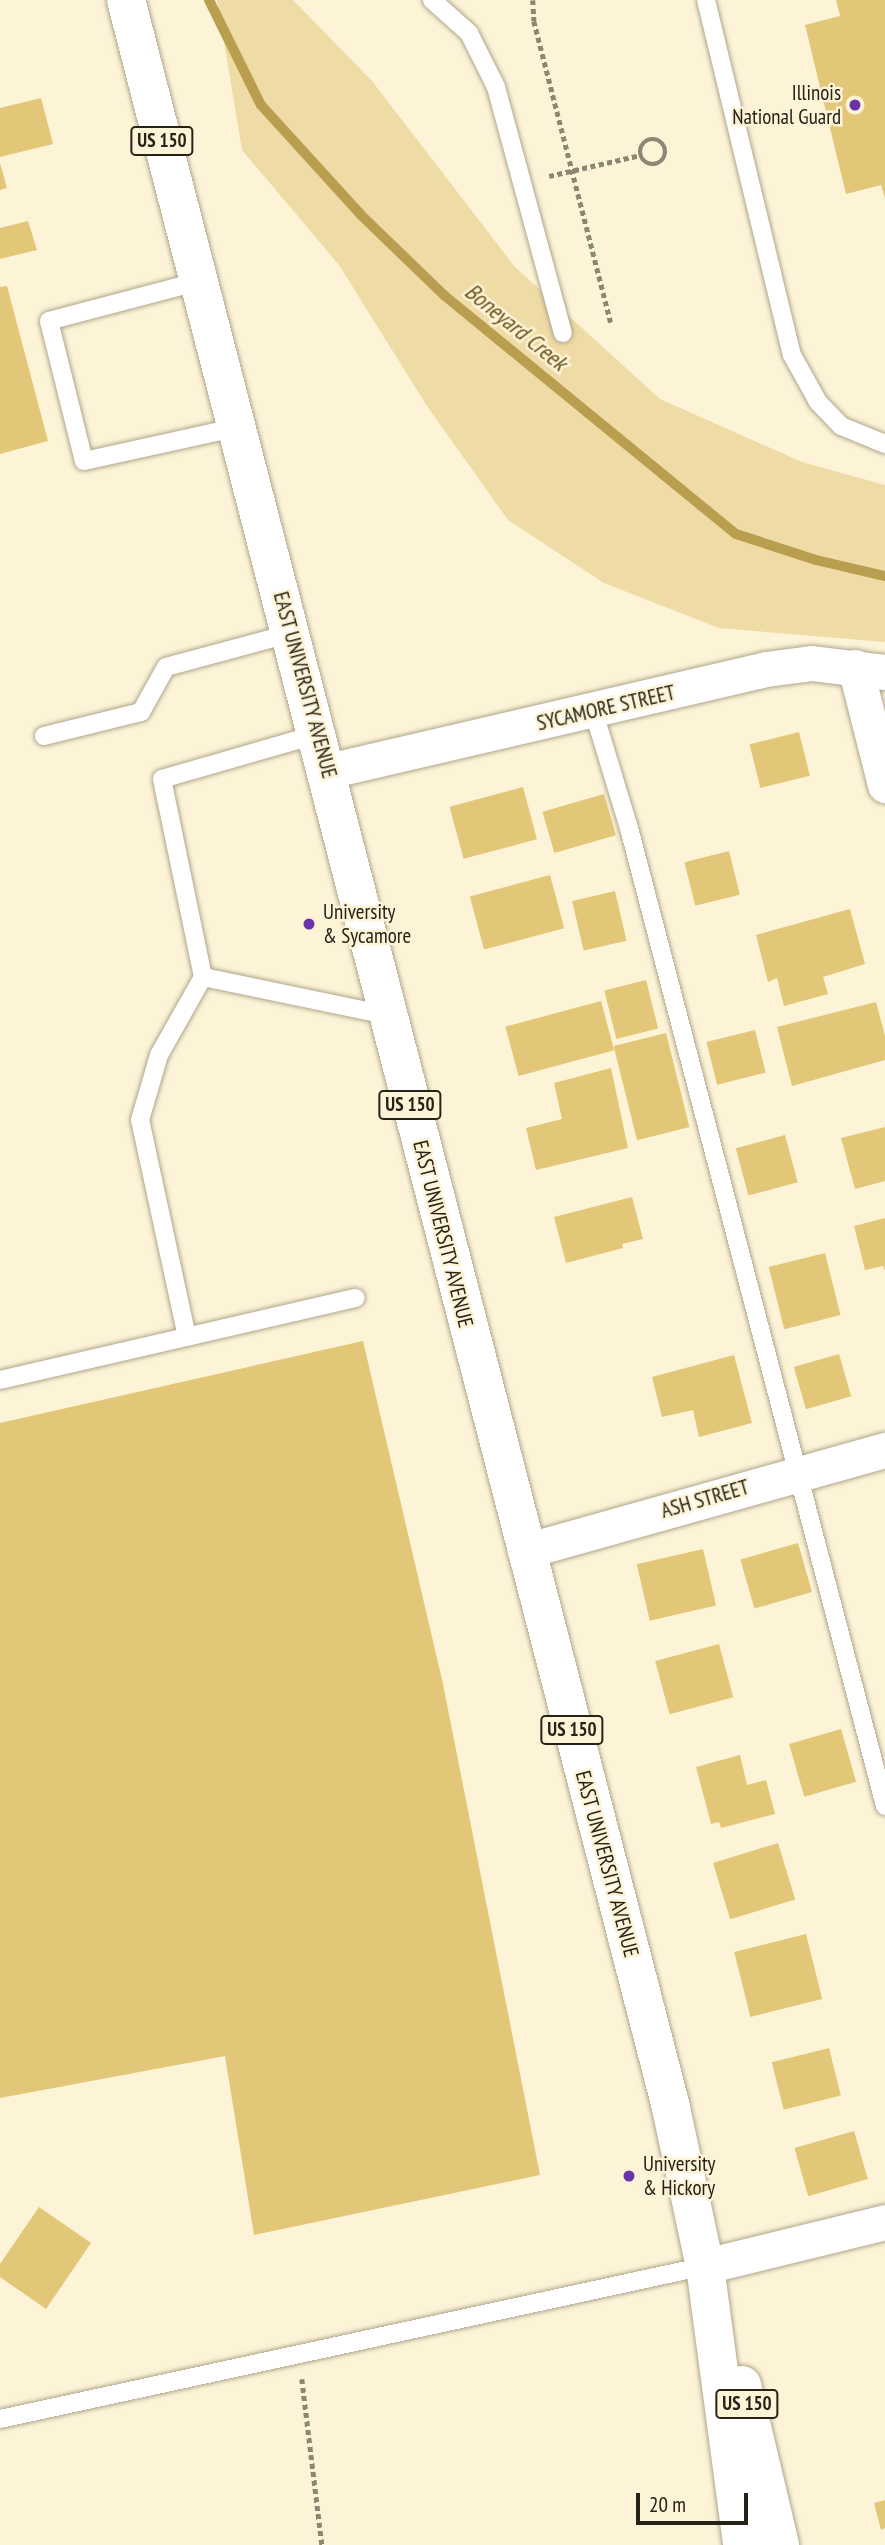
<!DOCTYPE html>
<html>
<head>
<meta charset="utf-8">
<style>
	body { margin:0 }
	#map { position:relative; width:885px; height:2545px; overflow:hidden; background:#fdf3d7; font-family:"PT Sans Narrow",sans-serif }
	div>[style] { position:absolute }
	.green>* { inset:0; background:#efdba5 }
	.stream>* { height:10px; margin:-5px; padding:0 5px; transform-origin:5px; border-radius:5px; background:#b99e4f }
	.building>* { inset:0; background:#e3c778; transform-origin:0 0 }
	.path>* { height:4.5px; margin-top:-2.25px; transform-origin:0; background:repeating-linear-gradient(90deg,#8d8673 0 5px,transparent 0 8.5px) }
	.path>.ring { margin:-2.25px; padding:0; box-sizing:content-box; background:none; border:4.5px solid #8d8673; border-radius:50% }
	.roads { filter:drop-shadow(0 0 2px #afa68c) drop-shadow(0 0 2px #afa68c) }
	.service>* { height:18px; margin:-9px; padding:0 9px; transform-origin:9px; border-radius:9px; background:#fff }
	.minor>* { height:35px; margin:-17.5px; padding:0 17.5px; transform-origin:17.5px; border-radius:17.5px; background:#fff }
	.primary>* { height:38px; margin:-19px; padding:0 19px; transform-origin:19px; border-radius:19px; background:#fff }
	.dots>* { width:19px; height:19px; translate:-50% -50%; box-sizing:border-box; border:4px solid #fdf3d7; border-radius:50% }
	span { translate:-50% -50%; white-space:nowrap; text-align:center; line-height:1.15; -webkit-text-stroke:5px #fdf3d7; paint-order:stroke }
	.shield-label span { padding:2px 5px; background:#fdf3d7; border:2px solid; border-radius:5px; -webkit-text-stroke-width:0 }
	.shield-label { font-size:19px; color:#262218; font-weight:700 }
	.poi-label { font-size:21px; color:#262218 }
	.right { translate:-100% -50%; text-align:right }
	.left { translate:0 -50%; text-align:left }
	.street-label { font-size:21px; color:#262218 }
	.water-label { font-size:23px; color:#69551a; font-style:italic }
	.scale { position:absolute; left:636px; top:2493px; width:112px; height:32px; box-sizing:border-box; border:4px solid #262218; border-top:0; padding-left:9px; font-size:21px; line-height:24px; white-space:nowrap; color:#262218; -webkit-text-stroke:5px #fdf3d7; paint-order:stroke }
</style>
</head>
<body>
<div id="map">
	<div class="green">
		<i style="clip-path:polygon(217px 0,293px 0,372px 81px,515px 267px,660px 399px,802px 462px,885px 485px,885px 642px,719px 628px,604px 583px,508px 520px,427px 406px,339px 265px,242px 150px)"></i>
	</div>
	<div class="stream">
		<i style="left:209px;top:0;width:117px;rotate:63.7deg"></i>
		<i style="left:261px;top:105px;width:149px;rotate:47.7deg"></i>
		<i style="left:361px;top:215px;width:117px;rotate:44deg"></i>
		<i style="left:445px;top:296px;width:376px;rotate:39.3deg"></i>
		<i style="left:736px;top:534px;width:84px;rotate:18deg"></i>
		<i style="left:816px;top:560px;width:71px;rotate:13.1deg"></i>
	</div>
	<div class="building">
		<i style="clip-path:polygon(836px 0,885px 0,885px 199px,881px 185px,846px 194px,805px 25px,840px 16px)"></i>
		<i style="clip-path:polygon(41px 98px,53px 144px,0 157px,0 108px)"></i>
		<i style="clip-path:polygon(0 163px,7px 188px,0 190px)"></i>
		<i style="clip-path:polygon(28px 221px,37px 250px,0 259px,0 228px)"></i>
		<i style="clip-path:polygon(7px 286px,48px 441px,0 454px,0 287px)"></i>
		<i style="left:799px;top:732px;width:45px;height:51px;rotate:76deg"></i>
		<i style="left:523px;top:787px;width:54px;height:76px;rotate:75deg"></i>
		<i style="left:604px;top:794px;width:43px;height:64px;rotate:74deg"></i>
		<i style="left:729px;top:851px;width:45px;height:46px;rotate:76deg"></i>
		<i style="left:550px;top:875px;width:55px;height:83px;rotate:75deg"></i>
		<i style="left:615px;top:891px;width:51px;height:44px;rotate:77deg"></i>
		<i style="clip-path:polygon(850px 909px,865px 964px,823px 977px,828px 994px,784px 1006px,777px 978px,768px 982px,756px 935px)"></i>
		<i style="left:646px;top:980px;width:50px;height:43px;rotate:76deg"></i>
		<i style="left:601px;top:1001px;width:51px;height:99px;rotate:75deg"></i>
		<i style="clip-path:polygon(876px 1002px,885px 1036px,885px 1060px,792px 1086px,777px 1027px)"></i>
		<i style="left:755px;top:1030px;width:44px;height:50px;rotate:76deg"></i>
		<i style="left:666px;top:1033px;width:97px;height:54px;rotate:76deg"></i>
		<i style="clip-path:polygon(611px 1068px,628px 1148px,536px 1170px,526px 1128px,562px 1119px,554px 1083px)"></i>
		<i style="clip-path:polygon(885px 1127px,885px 1181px,855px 1189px,841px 1138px)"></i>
		<i style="left:785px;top:1135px;width:49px;height:51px;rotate:75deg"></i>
		<i style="clip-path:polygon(632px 1197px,643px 1239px,622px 1244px,623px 1248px,566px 1263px,554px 1217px)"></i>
		<i style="clip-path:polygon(885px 1218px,885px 1271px,883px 1266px,865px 1270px,854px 1226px)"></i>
		<i style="left:825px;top:1253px;width:64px;height:58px;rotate:76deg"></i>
		<i style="clip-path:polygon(363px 1341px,443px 1684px,540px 2175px,254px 2235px,225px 2056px,0 2098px,0 1423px)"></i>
		<i style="left:839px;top:1354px;width:44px;height:47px;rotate:74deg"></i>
		<i style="clip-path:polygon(734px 1355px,752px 1423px,699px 1437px,693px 1410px,662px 1417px,652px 1377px)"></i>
		<i style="left:798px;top:1543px;width:51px;height:60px;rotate:74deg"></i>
		<i style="left:703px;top:1549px;width:58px;height:68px;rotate:77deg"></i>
		<i style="left:719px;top:1644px;width:55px;height:66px;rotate:75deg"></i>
		<i style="left:841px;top:1729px;width:55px;height:54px;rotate:74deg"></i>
		<i style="clip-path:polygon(740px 1755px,747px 1785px,766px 1780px,775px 1814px,721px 1828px,719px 1822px,711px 1824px,696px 1767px)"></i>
		<i style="left:778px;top:1843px;width:59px;height:68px;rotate:73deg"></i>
		<i style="left:806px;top:1934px;width:67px;height:74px;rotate:76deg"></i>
		<i style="left:829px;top:2048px;width:49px;height:59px;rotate:76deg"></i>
		<i style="left:854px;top:2131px;width:50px;height:62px;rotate:74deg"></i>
		<i style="clip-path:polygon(39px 2207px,91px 2243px,46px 2309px,0 2277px,0 2264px)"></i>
		<i style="clip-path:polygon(885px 2500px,885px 2528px,881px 2530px,874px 2503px)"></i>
	</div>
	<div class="path">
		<i style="left:533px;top:0;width:21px;rotate:87deg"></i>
		<i style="left:534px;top:21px;width:313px;rotate:75.7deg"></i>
		<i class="ring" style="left:640px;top:139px;width:21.5px;height:21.5px"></i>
		<i style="left:549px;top:176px;width:94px;rotate:-12.9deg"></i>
		<i style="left:302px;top:2379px;width:167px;rotate:83.1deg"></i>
	</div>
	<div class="roads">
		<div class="service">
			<i style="left:432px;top:0;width:50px;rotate:41.7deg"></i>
			<i style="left:469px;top:33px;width:60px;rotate:63.4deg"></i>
			<i style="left:496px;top:87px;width:255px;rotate:74.8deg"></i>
			<i style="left:706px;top:0;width:365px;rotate:76.4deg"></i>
			<i style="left:792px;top:355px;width:54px;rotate:61deg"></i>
			<i style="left:818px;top:402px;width:33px;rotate:46deg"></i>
			<i style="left:841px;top:426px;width:48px;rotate:22.2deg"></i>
			<i style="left:200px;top:281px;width:156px;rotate:165.2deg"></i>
			<i style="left:49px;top:321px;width:144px;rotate:76deg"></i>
			<i style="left:84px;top:461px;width:158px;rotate:-12.4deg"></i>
			<i style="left:594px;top:713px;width:120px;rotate:73.1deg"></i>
			<i style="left:629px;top:828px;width:1011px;rotate:75.33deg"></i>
			<i style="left:318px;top:734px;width:162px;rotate:163.9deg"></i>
			<i style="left:162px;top:779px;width:202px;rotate:78.3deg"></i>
			<i style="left:203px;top:977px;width:188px;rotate:11.7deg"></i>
			<i style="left:44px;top:736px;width:100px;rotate:-13.9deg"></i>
			<i style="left:141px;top:712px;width:51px;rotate:-60.9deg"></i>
			<i style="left:166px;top:667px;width:131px;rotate:-15.1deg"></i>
			<i style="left:187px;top:1337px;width:222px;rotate:-102.2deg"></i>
			<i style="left:140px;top:1120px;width:68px;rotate:-73.7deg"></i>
			<i style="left:159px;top:1055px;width:90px;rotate:-60.6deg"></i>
			<i style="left:0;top:1380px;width:365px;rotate:-13deg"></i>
			<i style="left:0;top:2419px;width:721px;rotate:-12.24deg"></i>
		</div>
		<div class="minor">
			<i style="left:855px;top:667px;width:122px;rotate:75.7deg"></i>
			<i style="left:328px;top:771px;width:450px;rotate:-13.1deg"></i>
			<i style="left:766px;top:669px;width:45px;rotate:-7.6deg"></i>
			<i style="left:811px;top:663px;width:75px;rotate:6.9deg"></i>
			<i style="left:525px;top:1551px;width:374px;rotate:-15.7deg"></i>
			<i style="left:705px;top:2266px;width:185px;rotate:-13.7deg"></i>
		</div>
		<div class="primary">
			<i style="left:126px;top:0;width:2177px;rotate:75.5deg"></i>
			<i style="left:671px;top:2108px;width:162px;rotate:77.9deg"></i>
			<i style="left:705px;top:2266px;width:281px;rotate:82.4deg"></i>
			<i style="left:742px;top:2385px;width:164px;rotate:76.6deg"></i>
		</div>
	</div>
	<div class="dots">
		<i style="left:855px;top:105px;background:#6933aa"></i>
		<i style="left:309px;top:924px;background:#6933aa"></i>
		<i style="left:629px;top:2176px;background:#6933aa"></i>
	</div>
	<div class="shield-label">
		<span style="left:162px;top:141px">US 150</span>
		<span style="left:410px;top:1105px">US 150</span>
		<span style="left:572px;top:1730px">US 150</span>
		<span style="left:747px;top:2404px">US 150</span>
	</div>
	<div class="poi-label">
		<span class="right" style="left:841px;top:105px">Illinois<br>National Guard</span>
		<span class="left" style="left:323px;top:924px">University<br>&amp; Sycamore</span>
		<span class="left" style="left:643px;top:2176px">University<br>&amp; Hickory</span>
	</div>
	<div class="street-label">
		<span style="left:305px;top:685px;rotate:75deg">EAST UNIVERSITY AVENUE</span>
		<span style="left:606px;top:708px;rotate:-13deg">SYCAMORE STREET</span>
		<span style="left:443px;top:1234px;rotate:76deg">EAST UNIVERSITY AVENUE</span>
		<span style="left:705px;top:1499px;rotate:-16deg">ASH STREET</span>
		<span style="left:607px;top:1864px;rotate:75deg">EAST UNIVERSITY AVENUE</span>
	</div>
	<div class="water-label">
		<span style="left:516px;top:327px;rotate:39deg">Boneyard Creek</span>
	</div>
	<div class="scale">20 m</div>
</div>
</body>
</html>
